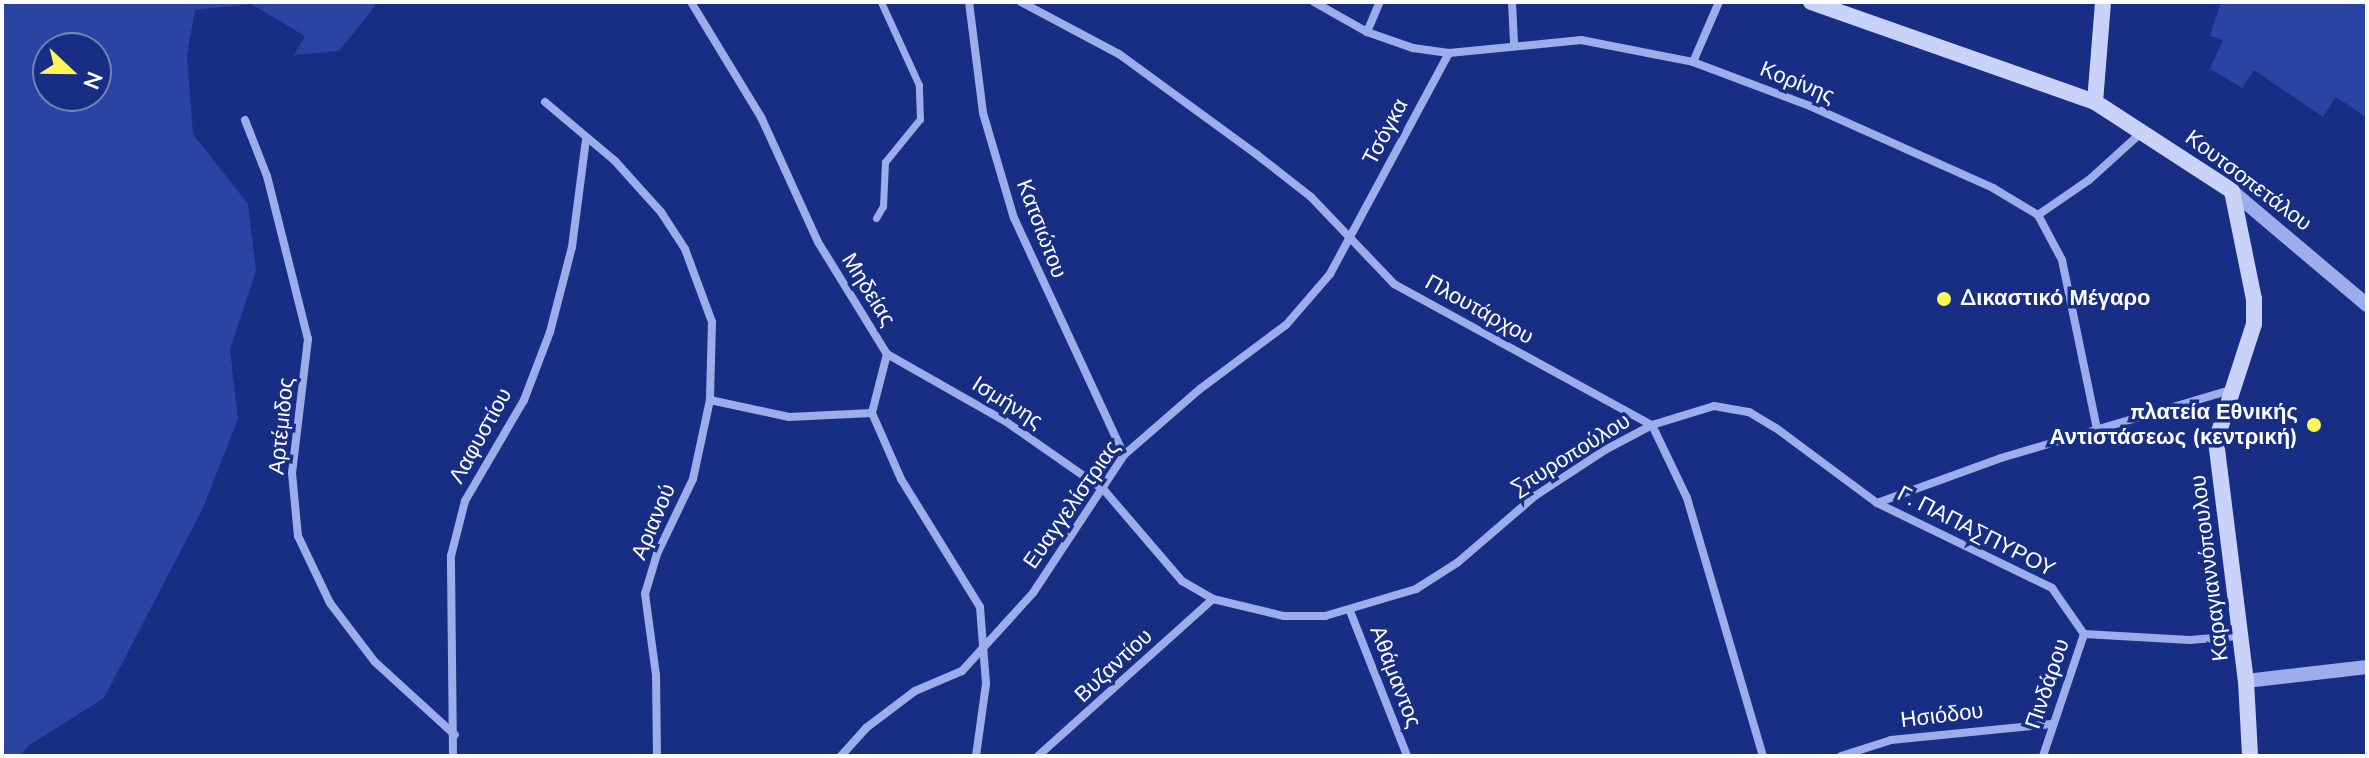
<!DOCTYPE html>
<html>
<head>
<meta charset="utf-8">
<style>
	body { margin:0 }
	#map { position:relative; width:2369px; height:758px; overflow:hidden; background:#182d84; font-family:"Nunito Sans",sans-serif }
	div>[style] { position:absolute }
	.green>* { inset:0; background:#2b43a3 }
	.pedestrian>* { height:7px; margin:-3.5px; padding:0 3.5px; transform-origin:3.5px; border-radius:3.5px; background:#9dadec }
	.minor>* { height:8px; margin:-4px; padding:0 4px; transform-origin:4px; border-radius:4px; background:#9dadec }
	.tertiary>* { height:14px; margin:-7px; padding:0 7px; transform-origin:7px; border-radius:7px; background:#9dadec }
	.secondary>* { height:16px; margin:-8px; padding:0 8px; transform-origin:8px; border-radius:8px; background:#c9d2f9 }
	.dots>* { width:22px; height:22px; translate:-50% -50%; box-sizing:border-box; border:4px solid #182d84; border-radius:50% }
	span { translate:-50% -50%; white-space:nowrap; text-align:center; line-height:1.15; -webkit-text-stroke:7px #182d84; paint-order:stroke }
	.street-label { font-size:22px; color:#fff }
	.poi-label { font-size:22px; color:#fff; font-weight:700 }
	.left { translate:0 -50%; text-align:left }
	.right { translate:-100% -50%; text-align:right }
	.frame { position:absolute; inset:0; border:4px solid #fff; pointer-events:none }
	.north { position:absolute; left:32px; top:32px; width:80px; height:80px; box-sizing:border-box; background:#182d84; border:2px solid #7481b5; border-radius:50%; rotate:112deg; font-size:22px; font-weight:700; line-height:32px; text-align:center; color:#fff }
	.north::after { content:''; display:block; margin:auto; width:28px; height:36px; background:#fff758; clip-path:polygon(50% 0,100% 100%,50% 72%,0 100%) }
</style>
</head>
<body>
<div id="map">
	<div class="green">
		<i style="clip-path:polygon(evenodd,2px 2px,373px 2px,375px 6px,339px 51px,294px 55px,305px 36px,251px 4px,195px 10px,187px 55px,193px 134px,248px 204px,256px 271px,230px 349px,238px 419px,203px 508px,104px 698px,28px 746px,20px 756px,2px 756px,2px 2px,48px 48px,96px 48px,96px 96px,48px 96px,48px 48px)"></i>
		<i style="clip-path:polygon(2221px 2px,2367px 2px,2367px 118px,2336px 97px,2323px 117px,2254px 70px,2242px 88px,2210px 69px,2223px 40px,2210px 36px)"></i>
	</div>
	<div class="pedestrian">
		<i style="left:876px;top:218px;width:14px;rotate:-60deg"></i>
		<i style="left:883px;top:206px;width:44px;rotate:-87.4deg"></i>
		<i style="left:885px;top:162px;width:55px;rotate:-50.9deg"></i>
		<i style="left:920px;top:119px;width:34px;rotate:-92deg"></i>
		<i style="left:919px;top:85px;width:91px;rotate:-114.6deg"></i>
	</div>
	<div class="minor">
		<i style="left:691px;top:2px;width:135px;rotate:58.7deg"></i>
		<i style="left:761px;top:117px;width:137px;rotate:65.5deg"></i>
		<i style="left:818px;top:242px;width:132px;rotate:58.4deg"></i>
		<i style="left:887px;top:354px;width:61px;rotate:104.3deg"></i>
		<i style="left:872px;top:413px;width:72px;rotate:66.3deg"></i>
		<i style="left:901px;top:479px;width:150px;rotate:58.3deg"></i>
		<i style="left:980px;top:607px;width:77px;rotate:85.5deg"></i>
		<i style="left:986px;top:684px;width:73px;rotate:97.9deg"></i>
		<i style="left:969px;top:2px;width:112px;rotate:82.8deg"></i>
		<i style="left:983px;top:113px;width:109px;rotate:73.6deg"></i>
		<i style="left:1014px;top:218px;width:261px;rotate:65.1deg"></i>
		<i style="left:1021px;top:2px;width:111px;rotate:28deg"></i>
		<i style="left:1119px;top:54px;width:170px;rotate:36.1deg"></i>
		<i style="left:1256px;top:154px;width:70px;rotate:38deg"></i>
		<i style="left:1311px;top:197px;width:120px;rotate:46.3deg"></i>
		<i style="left:1394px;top:284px;width:294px;rotate:28.7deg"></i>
		<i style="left:1652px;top:425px;width:81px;rotate:64.4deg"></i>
		<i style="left:1687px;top:498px;width:269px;rotate:73.6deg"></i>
		<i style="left:1314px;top:2px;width:61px;rotate:29.5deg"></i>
		<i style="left:1367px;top:32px;width:49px;rotate:19.2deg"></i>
		<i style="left:1413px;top:48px;width:36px;rotate:8deg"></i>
		<i style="left:1449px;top:53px;width:133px;rotate:-5.6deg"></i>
		<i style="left:1581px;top:40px;width:114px;rotate:11.1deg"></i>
		<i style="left:1693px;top:62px;width:125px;rotate:20.6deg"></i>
		<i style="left:1810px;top:106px;width:201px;rotate:24.1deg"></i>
		<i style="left:1993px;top:188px;width:52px;rotate:31deg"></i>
		<i style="left:2038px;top:215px;width:51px;rotate:61.9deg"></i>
		<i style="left:2062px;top:260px;width:173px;rotate:78.3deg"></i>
		<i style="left:1512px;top:2px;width:41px;rotate:87.2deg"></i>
		<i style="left:1367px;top:32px;width:33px;rotate:-67deg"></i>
		<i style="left:1693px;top:62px;width:65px;rotate:-66.6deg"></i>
		<i style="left:545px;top:102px;width:92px;rotate:40.1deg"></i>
		<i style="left:615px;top:161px;width:69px;rotate:48deg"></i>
		<i style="left:661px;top:212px;width:44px;rotate:57deg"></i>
		<i style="left:685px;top:249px;width:78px;rotate:69.7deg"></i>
		<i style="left:712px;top:322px;width:78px;rotate:91.5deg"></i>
		<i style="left:710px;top:400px;width:81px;rotate:12.1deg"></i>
		<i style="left:789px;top:417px;width:83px;rotate:-2.8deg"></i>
		<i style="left:245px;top:120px;width:60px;rotate:68.6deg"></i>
		<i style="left:267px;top:176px;width:168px;rotate:75.9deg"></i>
		<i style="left:308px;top:339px;width:135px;rotate:96.8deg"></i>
		<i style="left:292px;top:473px;width:63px;rotate:84.6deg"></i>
		<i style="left:298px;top:536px;width:74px;rotate:64.5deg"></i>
		<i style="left:330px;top:603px;width:74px;rotate:52.7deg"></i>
		<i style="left:375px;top:662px;width:108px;rotate:42.4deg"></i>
		<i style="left:2038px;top:215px;width:62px;rotate:-34.5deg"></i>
		<i style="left:2089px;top:180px;width:73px;rotate:-42.2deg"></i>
		<i style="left:887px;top:354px;width:136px;rotate:29.6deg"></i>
		<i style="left:1005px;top:421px;width:121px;rotate:34.9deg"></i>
		<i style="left:1104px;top:490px;width:120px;rotate:49.4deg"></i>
		<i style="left:1182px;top:581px;width:36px;rotate:30deg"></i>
		<i style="left:1213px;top:599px;width:73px;rotate:13.5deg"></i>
		<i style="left:1284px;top:616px;width:41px"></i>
		<i style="left:1325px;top:616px;width:95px;rotate:-16.5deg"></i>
		<i style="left:1416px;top:589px;width:49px;rotate:-32.4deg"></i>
		<i style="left:1457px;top:563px;width:103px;rotate:-40.7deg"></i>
		<i style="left:1535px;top:496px;width:84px;rotate:-33.3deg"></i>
		<i style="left:1605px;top:450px;width:53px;rotate:-28deg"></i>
		<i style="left:1652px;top:425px;width:65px;rotate:-17deg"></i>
		<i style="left:1714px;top:406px;width:36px;rotate:10deg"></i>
		<i style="left:1749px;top:412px;width:31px;rotate:31deg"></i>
		<i style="left:1776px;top:428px;width:126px;rotate:36.6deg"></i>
		<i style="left:1877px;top:503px;width:132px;rotate:-19.9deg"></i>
		<i style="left:2001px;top:458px;width:239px;rotate:-16.5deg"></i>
		<i style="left:1877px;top:503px;width:195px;rotate:25.9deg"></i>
		<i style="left:2052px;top:588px;width:56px;rotate:55.2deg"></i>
		<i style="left:1350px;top:611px;width:156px;rotate:68.5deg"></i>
		<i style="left:453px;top:756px;width:200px;rotate:-90.6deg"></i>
		<i style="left:451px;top:556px;width:57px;rotate:-75.7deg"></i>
		<i style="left:465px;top:501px;width:117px;rotate:-59.7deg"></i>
		<i style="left:524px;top:400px;width:73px;rotate:-69.1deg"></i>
		<i style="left:550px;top:332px;width:88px;rotate:-75.5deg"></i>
		<i style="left:572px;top:247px;width:109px;rotate:-82.6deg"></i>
		<i style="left:657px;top:756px;width:81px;rotate:-90.7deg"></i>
		<i style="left:656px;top:675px;width:82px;rotate:-97.7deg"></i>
		<i style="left:645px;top:594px;width:42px;rotate:-73.3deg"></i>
		<i style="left:657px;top:554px;width:83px;rotate:-64.4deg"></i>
		<i style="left:693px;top:479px;width:81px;rotate:-77.9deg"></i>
		<i style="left:841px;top:756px;width:38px;rotate:-48deg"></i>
		<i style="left:866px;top:728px;width:61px;rotate:-37.1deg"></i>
		<i style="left:915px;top:691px;width:51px;rotate:-23.1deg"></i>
		<i style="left:962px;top:671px;width:105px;rotate:-47.7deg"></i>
		<i style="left:1033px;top:593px;width:165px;rotate:-56.6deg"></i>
		<i style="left:1124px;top:455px;width:101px;rotate:-41deg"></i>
		<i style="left:1200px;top:389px;width:107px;rotate:-36.7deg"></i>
		<i style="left:1286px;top:325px;width:67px;rotate:-49.2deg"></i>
		<i style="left:1330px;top:274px;width:251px;rotate:-61.7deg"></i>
		<i style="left:1038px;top:756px;width:235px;rotate:-41.9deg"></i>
		<i style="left:1841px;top:756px;width:52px;rotate:-17.7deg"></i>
		<i style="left:1891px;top:740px;width:161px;rotate:-5.7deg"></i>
		<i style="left:2043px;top:756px;width:129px;rotate:-71.4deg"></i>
		<i style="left:2084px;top:634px;width:106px;rotate:3.2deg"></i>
		<i style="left:2190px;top:640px;width:48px;rotate:-4.8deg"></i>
	</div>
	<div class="tertiary">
		<i style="left:2232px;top:191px;width:177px;rotate:40.2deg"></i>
		<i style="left:2246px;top:681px;width:122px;rotate:-6.6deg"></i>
	</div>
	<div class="secondary">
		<i style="left:1811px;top:2px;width:301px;rotate:19.4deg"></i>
		<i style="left:2095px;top:102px;width:163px;rotate:33deg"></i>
		<i style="left:2232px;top:191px;width:110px;rotate:78.5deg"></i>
		<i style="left:2254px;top:299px;width:25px;rotate:90deg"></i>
		<i style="left:2254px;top:324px;width:123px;rotate:108deg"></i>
		<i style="left:2216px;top:441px;width:242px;rotate:82.9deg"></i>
		<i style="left:2246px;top:681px;width:75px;rotate:86.9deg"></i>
		<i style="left:2095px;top:102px;width:100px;rotate:-85.4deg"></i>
	</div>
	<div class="dots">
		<i style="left:1944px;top:299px;background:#fff758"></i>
		<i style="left:2314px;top:425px;background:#fff758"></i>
	</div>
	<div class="street-label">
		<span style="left:1797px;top:83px;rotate:22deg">Κορίνης</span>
		<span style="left:1386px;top:132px;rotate:-62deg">Τσόγκα</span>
		<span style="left:2248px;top:181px;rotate:37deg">Κουτσοπετάλου</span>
		<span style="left:1041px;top:229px;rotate:69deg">Κατσιώτου</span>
		<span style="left:868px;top:290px;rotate:58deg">Μηδείας</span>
		<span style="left:1479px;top:310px;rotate:29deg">Πλουτάρχου</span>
		<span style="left:1007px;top:403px;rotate:32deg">Ισμήνης</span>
		<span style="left:282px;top:426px;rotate:-84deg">Αρτέμιδος</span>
		<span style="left:481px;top:436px;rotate:-61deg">Λαφυστίου</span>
		<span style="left:1571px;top:455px;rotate:-32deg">Σπυροπούλου</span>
		<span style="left:1072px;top:505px;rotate:-55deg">Ευαγγελίστριας</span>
		<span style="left:654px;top:522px;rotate:-67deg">Αριανού</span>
		<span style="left:1976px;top:532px;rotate:27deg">Γ. ΠΑΠΑΣΠΥΡΟΥ</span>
		<span style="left:2210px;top:568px;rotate:-97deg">Καραγιαννόπουλου</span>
		<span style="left:1114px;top:666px;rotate:-43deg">Βυζαντίου</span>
		<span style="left:1395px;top:677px;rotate:69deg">Αθάμαντος</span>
		<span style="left:2048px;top:684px;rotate:-71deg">Πινδάρου</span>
		<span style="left:1942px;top:716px;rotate:-7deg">Ησιόδου</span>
	</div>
	<div class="poi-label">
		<span class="left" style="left:1960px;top:299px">Δικαστικό Μέγαρο</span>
		<span class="right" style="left:2298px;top:425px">πλατεία Εθνικής<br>Αντιστάσεως (κεντρική)</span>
	</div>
	<div class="frame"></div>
	<div class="north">N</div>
</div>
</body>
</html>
